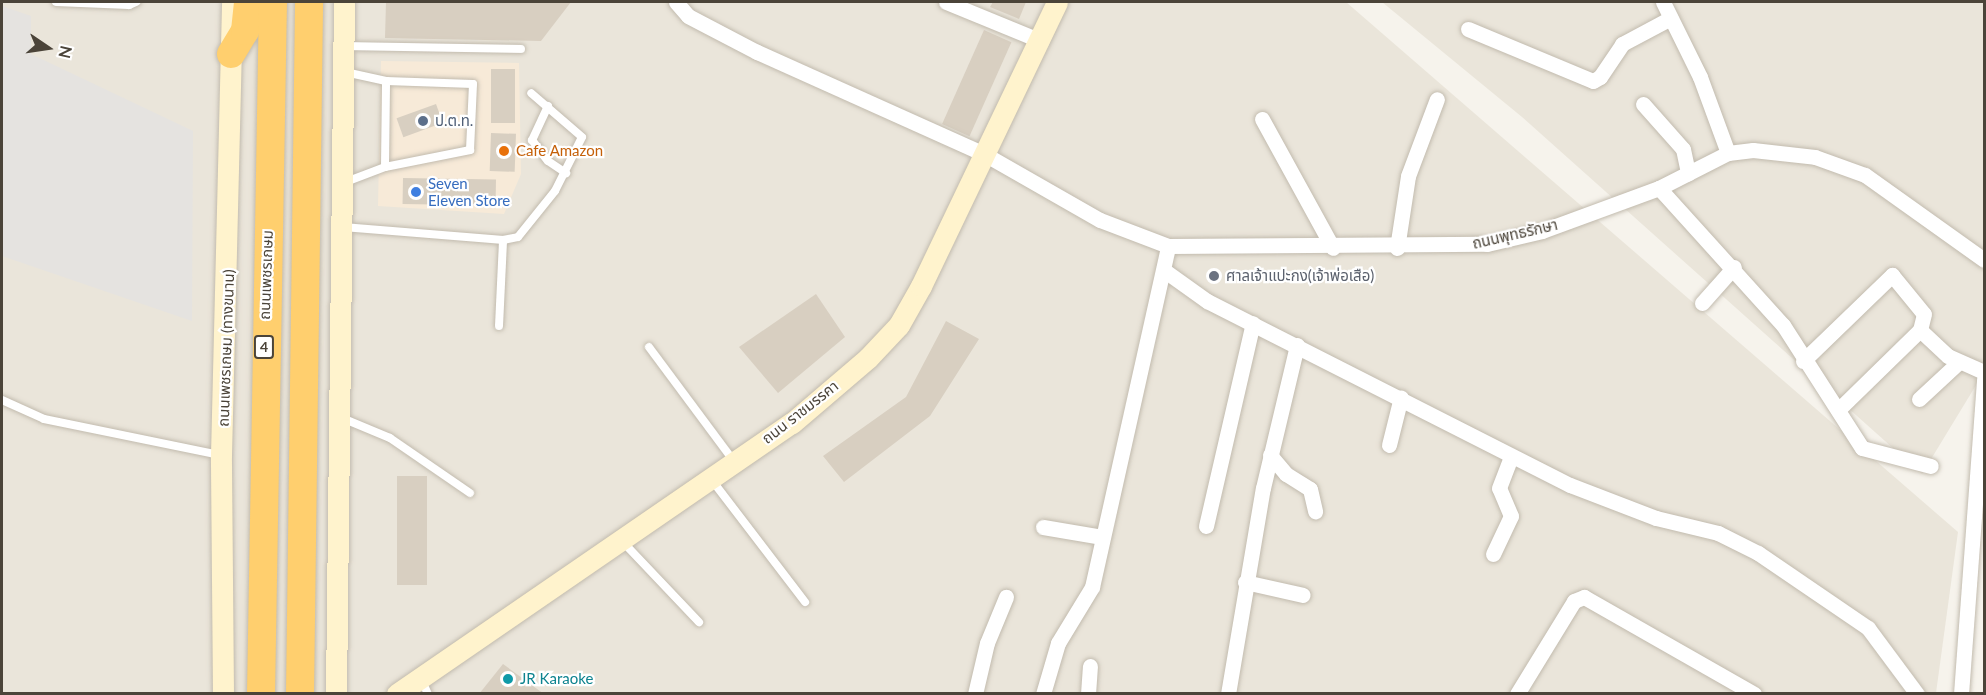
<!DOCTYPE html>
<html>
<head>
<meta charset="utf-8">
<style>
	body { margin:0 }
	#map { position:relative; width:1986px; height:695px; overflow:hidden; background:#f6f3ec; font-family:Lato,"Noto Sans Thai",sans-serif }
	div>[style] { position:absolute }
	.residential>* { inset:0; background:#eae5da }
	.commercial>* { inset:0; background:#f7ead8 }
	.parking>* { inset:0; background:#e5e3e0 }
	.building>* { inset:0; background:#d8cfc1; transform-origin:0 0 }
	.roads { filter:drop-shadow(0 0 2px #c2bbae) drop-shadow(0 0 2px #c2bbae) }
	.lane>* { height:8px; margin:-4px; padding:0 4px; transform-origin:4px; border-radius:4px; background:#fff }
	.street>* { height:15px; margin:-7.5px; padding:0 7.5px; transform-origin:7.5px; border-radius:7.5px; background:#fff }
	.secondary>* { height:21px; margin:-10.5px; padding:0 10.5px; transform-origin:10.5px; border-radius:10.5px; background:#fff3cd }
	.highway>* { height:28px; margin:-14px; padding:0 14px; transform-origin:14px; border-radius:14px; background:#ffcf6e }
	.dots>* { width:16px; height:16px; translate:-50% -50%; box-sizing:border-box; border:3px solid #fff; border-radius:50% }
	span { translate:-50% -50%; white-space:nowrap; text-align:center; line-height:1.15; -webkit-text-stroke:4.5px #fff; paint-order:stroke }
	.shield-label span { padding:2px 4px; background:#fff; border:2px solid; border-radius:4px; -webkit-text-stroke-width:0 }
	.shield-label { font-size:14px; color:#4b4439; font-weight:700 }
	.service-label { font-size:15px; color:#4e5e75 }
	.left { translate:0 -50%; text-align:left }
	.food-label { font-size:15px; color:#c56008 }
	.shop-label { font-size:15px; color:#366cbe }
	.street-label { font-size:15px; color:#4b4439 }
	.worship-label { font-size:15px; color:#5b616d }
	.culture-label { font-size:15px; color:#0d838f }
	.frame { position:absolute; inset:0; border:3px solid #4b4439; pointer-events:none }
	.north { position:absolute; left:18px; top:18px; width:60px; height:60px; -webkit-text-stroke:4px #fff; paint-order:stroke; rotate:103deg; font-size:16px; font-weight:700; line-height:24px; text-align:center; color:#4b4439 }
	.north::after { content:''; display:block; margin:auto; width:21px; height:27px; background:#4b4439; clip-path:polygon(50% 0,100% 100%,50% 72%,0 100%) }
</style>
</head>
<body>
<div id="map">
	<div class="residential">
		<i style="clip-path:polygon(2px 2px,1346px 2px,1958px 532px,1936px 693px,2px 693px)"></i>
		<i style="clip-path:polygon(1382px 2px,1984px 2px,1984px 372px,1922px 474px,1522px 117px)"></i>
	</div>
	<div class="commercial">
		<i style="clip-path:polygon(381px 61px,519px 63px,521px 174px,504px 214px,378px 206px)"></i>
	</div>
	<div class="parking">
		<i style="clip-path:polygon(2px 6px,31px 16px,31px 54px,193px 131px,192px 321px,2px 256px)"></i>
	</div>
	<div class="building">
		<i style="clip-path:polygon(386px 2px,571px 2px,541px 41px,385px 38px)"></i>
		<i style="clip-path:polygon(993px 2px,1026px 2px,1019px 19px,990px 7px)"></i>
		<i style="left:984px;top:30px;width:30px;height:103px;rotate:24deg"></i>
		<i style="left:491px;top:69px;width:24px;height:54px"></i>
		<i style="left:436px;top:104px;width:20px;height:42px;rotate:70deg"></i>
		<i style="left:491px;top:133px;width:25px;height:38px;rotate:2deg"></i>
		<i style="left:403px;top:178px;width:93px;height:26px;rotate:1deg"></i>
		<i style="clip-path:polygon(816px 294px,845px 337px,778px 393px,739px 347px)"></i>
		<i style="clip-path:polygon(946px 321px,979px 339px,930px 416px,844px 482px,823px 456px,906px 397px)"></i>
		<i style="left:397px;top:476px;width:30px;height:109px"></i>
		<i style="clip-path:polygon(503px 664px,544px 694px,479px 694px)"></i>
	</div>
	<div class="roads">
		<div class="lane">
			<i style="left:56px;top:2px;width:73px;rotate:2.4deg"></i>
			<i style="left:129px;top:5px;width:8px;rotate:-23deg"></i>
			<i style="left:346px;top:46px;width:175px;rotate:1deg"></i>
			<i style="left:548px;top:106px;width:38px;rotate:115deg"></i>
			<i style="left:532px;top:140px;width:26px;rotate:53deg"></i>
			<i style="left:548px;top:161px;width:22px;rotate:34deg"></i>
			<i style="left:385px;top:167px;width:86px;rotate:-89.3deg"></i>
			<i style="left:343px;top:183px;width:45px;rotate:-20.9deg"></i>
			<i style="left:385px;top:167px;width:87px;rotate:-11.3deg"></i>
			<i style="left:470px;top:150px;width:66px;rotate:-87.4deg"></i>
			<i style="left:473px;top:84px;width:87px;rotate:-178deg"></i>
			<i style="left:386px;top:81px;width:42px;rotate:-167.6deg"></i>
			<i style="left:343px;top:227px;width:161px;rotate:4.6deg"></i>
			<i style="left:503px;top:240px;width:15px;rotate:-11deg"></i>
			<i style="left:518px;top:237px;width:59px;rotate:-51.2deg"></i>
			<i style="left:555px;top:191px;width:60px;rotate:-63.4deg"></i>
			<i style="left:582px;top:137px;width:67px;rotate:-139.2deg"></i>
			<i style="left:499px;top:326px;width:86px;rotate:-87.3deg"></i>
			<i style="left:649px;top:347px;width:141px;rotate:53.4deg"></i>
			<i style="left:2px;top:400px;width:46px;rotate:24.3deg"></i>
			<i style="left:44px;top:419px;width:180px;rotate:11.6deg"></i>
			<i style="left:342px;top:418px;width:52px;rotate:22.6deg"></i>
			<i style="left:390px;top:438px;width:97px;rotate:34.5deg"></i>
			<i style="left:711px;top:479px;width:155px;rotate:52.6deg"></i>
			<i style="left:622px;top:541px;width:112px;rotate:46.5deg"></i>
			<i style="left:421px;top:679px;width:17px;rotate:65deg"></i>
		</div>
		<div class="street">
			<i style="left:676px;top:2px;width:18px;rotate:49deg"></i>
			<i style="left:688px;top:16px;width:78px;rotate:27.6deg"></i>
			<i style="left:757px;top:52px;width:251px;rotate:24.2deg"></i>
			<i style="left:986px;top:155px;width:131px;rotate:29.7deg"></i>
			<i style="left:1100px;top:220px;width:73px;rotate:20.9deg"></i>
			<i style="left:1168px;top:246px;width:319px;rotate:-0.4deg"></i>
			<i style="left:1487px;top:244px;width:57px;rotate:-13.3deg"></i>
			<i style="left:1542px;top:231px;width:125px;rotate:-20.2deg"></i>
			<i style="left:1659px;top:188px;width:77px;rotate:-26.9deg"></i>
			<i style="left:1728px;top:153px;width:25px;rotate:-7deg"></i>
			<i style="left:1753px;top:150px;width:62px;rotate:6.4deg"></i>
			<i style="left:1815px;top:157px;width:53px;rotate:19.8deg"></i>
			<i style="left:1865px;top:175px;width:146px;rotate:35.5deg"></i>
			<i style="left:946px;top:2px;width:103px;rotate:22.3deg"></i>
			<i style="left:1663px;top:2px;width:84px;rotate:63.7deg"></i>
			<i style="left:1700px;top:77px;width:81px;rotate:69.8deg"></i>
			<i style="left:1468px;top:29px;width:135px;rotate:22.6deg"></i>
			<i style="left:1593px;top:81px;width:8px;rotate:-30deg"></i>
			<i style="left:1600px;top:77px;width:40px;rotate:-56deg"></i>
			<i style="left:1622px;top:44px;width:55px;rotate:-28deg"></i>
			<i style="left:1643px;top:104px;width:60px;rotate:48.4deg"></i>
			<i style="left:1683px;top:149px;width:25px;rotate:78deg"></i>
			<i style="left:1262px;top:119px;width:147px;rotate:61.2deg"></i>
			<i style="left:1659px;top:188px;width:185px;rotate:47.9deg"></i>
			<i style="left:1783px;top:325px;width:146px;rotate:57.3deg"></i>
			<i style="left:1862px;top:448px;width:71px;rotate:14.6deg"></i>
			<i style="left:1397px;top:248px;width:73px;rotate:-81.3deg"></i>
			<i style="left:1408px;top:176px;width:82px;rotate:-69.4deg"></i>
			<i style="left:1165px;top:271px;width:52px;rotate:35.5deg"></i>
			<i style="left:1207px;top:301px;width:407px;rotate:26.9deg"></i>
			<i style="left:1570px;top:485px;width:92px;rotate:21deg"></i>
			<i style="left:1656px;top:518px;width:64px;rotate:13.6deg"></i>
			<i style="left:1718px;top:533px;width:45px;rotate:26.6deg"></i>
			<i style="left:1758px;top:553px;width:133px;rotate:34.3deg"></i>
			<i style="left:1868px;top:628px;width:82px;rotate:53.4deg"></i>
			<i style="left:1702px;top:303px;width:48px;rotate:-48.4deg"></i>
			<i style="left:1803px;top:361px;width:124px;rotate:-44deg"></i>
			<i style="left:1892px;top:275px;width:50px;rotate:50.6deg"></i>
			<i style="left:1924px;top:314px;width:16px;rotate:104deg"></i>
			<i style="left:1920px;top:330px;width:38px;rotate:43deg"></i>
			<i style="left:1948px;top:356px;width:39px;rotate:24deg"></i>
			<i style="left:1919px;top:399px;width:54px;rotate:-42.8deg"></i>
			<i style="left:1838px;top:410px;width:115px;rotate:-44.3deg"></i>
			<i style="left:1389px;top:445px;width:49px;rotate:-76deg"></i>
			<i style="left:1270px;top:455px;width:25px;rotate:50deg"></i>
			<i style="left:1286px;top:474px;width:28px;rotate:32deg"></i>
			<i style="left:1310px;top:489px;width:23px;rotate:77deg"></i>
			<i style="left:1206px;top:526px;width:208px;rotate:-77deg"></i>
			<i style="left:1043px;top:527px;width:60px;rotate:9.6deg"></i>
			<i style="left:1493px;top:554px;width:42px;rotate:-64.7deg"></i>
			<i style="left:1511px;top:516px;width:30px;rotate:-113deg"></i>
			<i style="left:1499px;top:488px;width:33px;rotate:-69deg"></i>
			<i style="left:1245px;top:582px;width:59px;rotate:12.6deg"></i>
			<i style="left:975px;top:694px;width:52px;rotate:-76.8deg"></i>
			<i style="left:987px;top:643px;width:50px;rotate:-67.6deg"></i>
			<i style="left:1043px;top:694px;width:53px;rotate:-73.6deg"></i>
			<i style="left:1058px;top:643px;width:66px;rotate:-58.7deg"></i>
			<i style="left:1092px;top:587px;width:349px;rotate:-77.4deg"></i>
			<i style="left:1088px;top:694px;width:28px;rotate:-86deg"></i>
			<i style="left:1228px;top:694px;width:209px;rotate:-80.4deg"></i>
			<i style="left:1263px;top:488px;width:147px;rotate:-76.6deg"></i>
			<i style="left:1517px;top:694px;width:109px;rotate:-58.5deg"></i>
			<i style="left:1574px;top:601px;width:11px;rotate:-22deg"></i>
			<i style="left:1584px;top:597px;width:196px;rotate:29.7deg"></i>
			<i style="left:1961px;top:694px;width:316px;rotate:-85.8deg"></i>
		</div>
		<div class="secondary">
			<i style="left:223px;top:694px;width:239px;rotate:-90.5deg"></i>
			<i style="left:221px;top:455px;width:453px;rotate:-88.6deg"></i>
			<i style="left:336px;top:694px;width:692px;rotate:-89.34deg"></i>
			<i style="left:397px;top:694px;width:479px;rotate:-34.5deg"></i>
			<i style="left:792px;top:423px;width:100px;rotate:-40.5deg"></i>
			<i style="left:868px;top:358px;width:45px;rotate:-46.8deg"></i>
			<i style="left:899px;top:325px;width:45px;rotate:-60.6deg"></i>
			<i style="left:921px;top:286px;width:315px;rotate:-64.4deg"></i>
		</div>
		<div class="highway">
			<i style="left:231px;top:54px;width:27px;rotate:-59deg"></i>
			<i style="left:245px;top:31px;width:29px;rotate:-84deg"></i>
			<i style="left:261px;top:694px;width:692px;rotate:-89.01deg"></i>
			<i style="left:300px;top:694px;width:692px;rotate:-89.25deg"></i>
		</div>
	</div>
	<div class="dots">
		<i style="left:423px;top:121px;background:#5c6f8a"></i>
		<i style="left:504px;top:151px;background:#e8710a"></i>
		<i style="left:416px;top:192px;background:#3f7fe0"></i>
		<i style="left:1214px;top:276px;background:#6b7280"></i>
		<i style="left:508px;top:679px;background:#0f9aa8"></i>
	</div>
	<div class="shield-label">
		<span style="left:264px;top:347px">4</span>
	</div>
	<div class="service-label">
		<span class="left" style="left:435px;top:121px">ป.ต.ท.</span>
	</div>
	<div class="food-label">
		<span class="left" style="left:516px;top:151px">Cafe Amazon</span>
	</div>
	<div class="shop-label">
		<span class="left" style="left:428px;top:192px">Seven<br>Eleven Store</span>
	</div>
	<div class="street-label">
		<span style="left:1515px;top:234px;rotate:-13deg">ถนนพุทธรักษา</span>
		<span style="left:266px;top:275px;rotate:-88deg">ถนนเพชรเกษม</span>
		<span style="left:226px;top:348px;rotate:-88deg">ถนนเพชรเกษม (ทางขนาน)</span>
		<span style="left:800px;top:412px;rotate:-38deg">ถนน ราชมรรคา</span>
	</div>
	<div class="worship-label">
		<span class="left" style="left:1226px;top:276px">ศาลเจ้าแปะกง(เจ้าพ่อเสือ)</span>
	</div>
	<div class="culture-label">
		<span class="left" style="left:520px;top:679px">JR Karaoke</span>
	</div>
	<div class="frame"></div>
	<div class="north">N</div>
</div>
</body>
</html>
